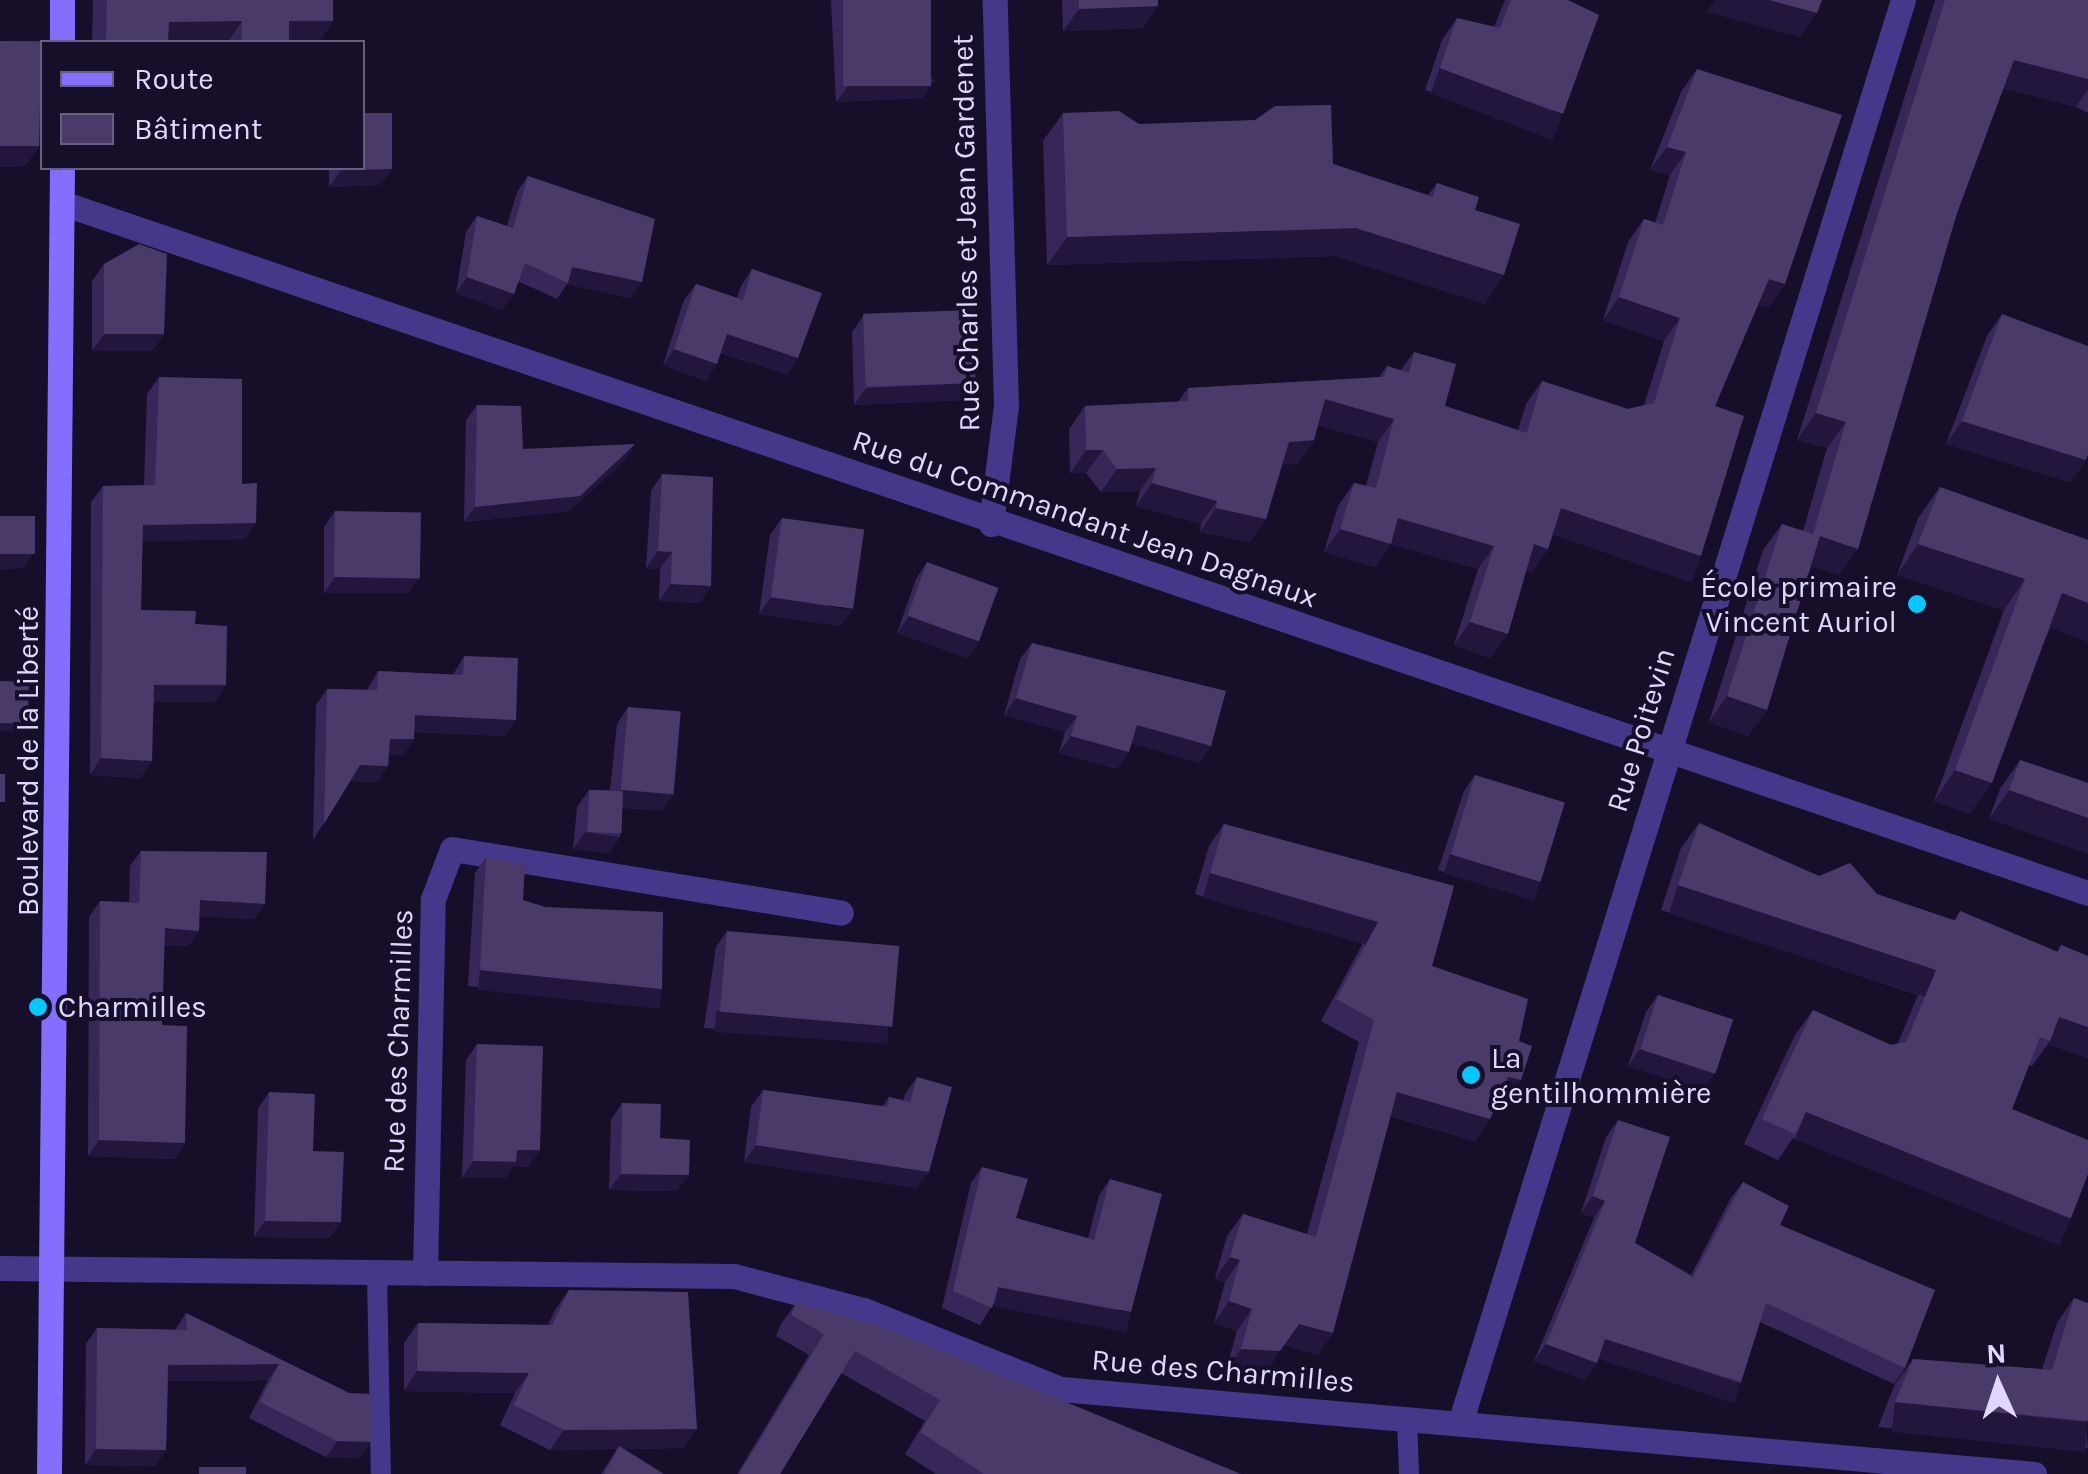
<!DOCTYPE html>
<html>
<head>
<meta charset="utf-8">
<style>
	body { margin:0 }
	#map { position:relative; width:2088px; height:1474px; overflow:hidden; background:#170f29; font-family:Karla,sans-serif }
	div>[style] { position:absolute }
	.lane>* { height:20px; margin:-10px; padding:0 10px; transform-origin:10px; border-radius:10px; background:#45388a }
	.street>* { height:25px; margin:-12.5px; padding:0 12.5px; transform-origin:12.5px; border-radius:12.5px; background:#45388a }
	.secondary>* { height:25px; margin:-12.5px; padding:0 12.5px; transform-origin:12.5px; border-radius:12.5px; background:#836eff }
	.wall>* { inset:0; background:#372758 }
	.shaded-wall>* { inset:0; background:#22163d; transform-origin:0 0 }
	.building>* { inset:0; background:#493a6a; transform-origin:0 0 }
	.dots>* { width:28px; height:28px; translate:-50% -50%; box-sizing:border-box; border:5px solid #170f29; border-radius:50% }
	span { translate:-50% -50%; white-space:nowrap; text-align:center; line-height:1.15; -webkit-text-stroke:8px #170f29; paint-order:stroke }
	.street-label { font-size:30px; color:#e0d7ff }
	.poi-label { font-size:30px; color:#e0d7ff }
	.right { translate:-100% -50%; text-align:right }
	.left { translate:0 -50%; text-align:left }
	.legend { position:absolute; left:40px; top:40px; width:325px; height:130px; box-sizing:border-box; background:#170f29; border:2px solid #675f7f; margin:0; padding:12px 18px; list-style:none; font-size:30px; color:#e0d7ff }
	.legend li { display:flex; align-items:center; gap:20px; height:50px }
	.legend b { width:50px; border:2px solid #675f7f }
	.north { position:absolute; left:1948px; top:1334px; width:100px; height:100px; -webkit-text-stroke:8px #170f29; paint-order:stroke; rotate:357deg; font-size:28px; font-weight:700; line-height:40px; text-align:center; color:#e0d7ff }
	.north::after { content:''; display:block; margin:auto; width:35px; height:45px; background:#e0d7ff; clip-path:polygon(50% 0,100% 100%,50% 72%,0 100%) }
</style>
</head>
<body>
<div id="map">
	<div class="lane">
		<i style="left:377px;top:1273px;width:201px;rotate:88.9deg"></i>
		<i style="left:1407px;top:1419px;width:55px;rotate:87.9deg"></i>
	</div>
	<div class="street">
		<i style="left:62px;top:203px;width:2140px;rotate:18.81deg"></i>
		<i style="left:991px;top:524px;width:119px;rotate:-82.8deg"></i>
		<i style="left:1006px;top:406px;width:406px;rotate:-91.6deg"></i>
		<i style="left:0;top:1268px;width:734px;rotate:0.62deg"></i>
		<i style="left:734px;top:1276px;width:134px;rotate:14.7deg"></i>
		<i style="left:864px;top:1310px;width:212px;rotate:21.9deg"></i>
		<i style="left:1061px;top:1389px;width:977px;rotate:4.99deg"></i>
		<i style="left:425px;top:1273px;width:374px;rotate:-88.8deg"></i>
		<i style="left:433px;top:899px;width:53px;rotate:-69.2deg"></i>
		<i style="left:452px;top:849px;width:394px;rotate:9.3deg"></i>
		<i style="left:1460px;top:1423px;width:1490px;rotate:-72.71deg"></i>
	</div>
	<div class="secondary">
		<i style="left:62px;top:42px;width:42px;rotate:-90deg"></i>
		<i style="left:49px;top:1474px;width:1306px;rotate:-89.43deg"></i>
	</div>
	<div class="wall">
		<i style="clip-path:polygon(93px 0,333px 0,333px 21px,319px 41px,289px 42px,42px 42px,42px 125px,40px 125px,39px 146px,25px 166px,0 167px,0 41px,92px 42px)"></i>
		<i style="clip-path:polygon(832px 0,843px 0,934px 81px,922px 98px,836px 102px,831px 2px)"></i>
		<i style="clip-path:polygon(1062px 0,1158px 0,1143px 28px,1063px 31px)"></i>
		<i style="clip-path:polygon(1505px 0,1568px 0,1548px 135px,1425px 90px,1442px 40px,1457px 18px,1494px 27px)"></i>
		<i style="clip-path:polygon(1935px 0,2088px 0,2088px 113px,2076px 107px,2003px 88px,1957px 213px,1839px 575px,1811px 566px,1767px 710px,1748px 736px,1709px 722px,1763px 550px,1782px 524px,1803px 531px,1827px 448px,1797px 440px)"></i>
		<i style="clip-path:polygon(1697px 69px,1785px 284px,1769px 307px,1758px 304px,1715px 406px,1701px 556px,1685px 579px,1553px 533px,1548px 549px,1532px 572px,1526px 570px,1491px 658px,1454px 645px,1478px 569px,1391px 544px,1375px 567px,1324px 552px,1338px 506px,1354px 483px,1366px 486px,1378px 442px,1318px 425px,1314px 440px,1298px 464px,1282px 464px,1266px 519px,1250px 542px,1200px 532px,1201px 524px,1136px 506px,1140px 491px,1101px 492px,1086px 473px,1070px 473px,1069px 429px,1085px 406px,1178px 402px,1188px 388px,1379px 377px,1387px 366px,1401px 370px,1414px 352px,1445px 406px,1518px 430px,1526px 404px,1542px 381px,1628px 409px,1644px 405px,1664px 341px,1603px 320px,1628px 242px,1644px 219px,1655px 223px,1670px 175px,1650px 170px,1681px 92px)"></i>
		<i style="clip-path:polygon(1063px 113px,1139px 124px,1333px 164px,1428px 195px,1437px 183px,1475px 210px,1485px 304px,1336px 256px,1047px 265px,1043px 141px)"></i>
		<i style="clip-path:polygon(329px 168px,362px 168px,392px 169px,380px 185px,329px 187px)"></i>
		<i style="clip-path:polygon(528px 176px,630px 298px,567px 284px,557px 299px,518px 281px,502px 310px,456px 293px,466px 232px,477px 216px,507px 226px,517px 192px)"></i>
		<i style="clip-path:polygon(104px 264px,164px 334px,152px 351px,92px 351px,92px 281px)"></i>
		<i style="clip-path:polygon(752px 269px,798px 358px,787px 374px,721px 353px,706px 381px,663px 365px,684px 300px,696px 284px,737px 298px,741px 286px)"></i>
		<i style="clip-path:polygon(2002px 314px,2086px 460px,2070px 482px,1946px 444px,1987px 336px)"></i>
		<i style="clip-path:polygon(863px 316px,976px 383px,964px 400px,854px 405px,852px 332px)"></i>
		<i style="clip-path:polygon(159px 377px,242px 484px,245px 539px,142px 541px,141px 610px,195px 624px,226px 685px,214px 702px,154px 702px,141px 778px,90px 775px,91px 502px,103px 486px,144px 485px,147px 394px)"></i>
		<i style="clip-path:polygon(477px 405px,523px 449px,625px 460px,569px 511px,464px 522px,466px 420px)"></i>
		<i style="clip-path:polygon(662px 474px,700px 603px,659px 601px,660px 569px,646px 568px,651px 491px)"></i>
		<i style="clip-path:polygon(1940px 487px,2088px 540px,1970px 814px,1934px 801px,2004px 610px,1897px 575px,1918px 518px)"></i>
		<i style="clip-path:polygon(335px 511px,408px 593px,324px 593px,324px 527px)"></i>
		<i style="clip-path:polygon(782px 518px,841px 626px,759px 614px,770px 535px)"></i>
		<i style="clip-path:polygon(927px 562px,968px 658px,897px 633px,916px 579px)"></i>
		<i style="clip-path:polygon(1032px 643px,1200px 763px,1132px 743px,1117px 769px,1059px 753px,1065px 732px,1004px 715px,1020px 659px)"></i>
		<i style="clip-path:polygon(464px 656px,516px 720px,504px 736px,414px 732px,414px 739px,403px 755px,389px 755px,388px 766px,377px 782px,350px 781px,313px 840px,316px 705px,327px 689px,367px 690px,378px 671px,453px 675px)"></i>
		<i style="clip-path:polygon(628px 707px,673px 794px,662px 810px,622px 808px,620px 837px,609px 853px,573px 849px,577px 807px,589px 790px,610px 790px,617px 724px)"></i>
		<i style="clip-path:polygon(2020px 760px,2088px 783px,1989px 819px,2000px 789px)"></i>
		<i style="clip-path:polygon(1475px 775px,1540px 882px,1528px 898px,1438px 870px,1464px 791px)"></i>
		<i style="clip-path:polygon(1699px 823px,1819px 876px,1954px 920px,1960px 911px,2057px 952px,2061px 945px,2088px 956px,2088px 1058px,2048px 1044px,2032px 1066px,2029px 1065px,2012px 1109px,2071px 1218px,2054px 1243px,1793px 1138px,1778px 1160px,1744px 1144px,1795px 1035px,1813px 1010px,1891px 1045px,1898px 1043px,1918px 995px,1661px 910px,1681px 848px)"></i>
		<i style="clip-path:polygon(1224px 824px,1454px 886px,1432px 966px,1505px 1101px,1498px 1100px,1490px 1119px,1475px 1141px,1390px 1116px,1318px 1355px,1284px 1345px,1265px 1373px,1226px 1370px,1237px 1331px,1214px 1323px,1225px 1282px,1215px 1279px,1227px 1236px,1243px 1214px,1307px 1234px,1359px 1042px,1321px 1021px,1363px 943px,1195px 894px,1209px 846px)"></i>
		<i style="clip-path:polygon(141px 851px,254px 919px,199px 916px,199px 931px,188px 946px,164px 945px,162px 1025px,185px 1143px,175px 1159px,88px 1156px,89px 917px,100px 901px,129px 902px,130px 866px)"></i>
		<i style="clip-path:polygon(486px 857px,523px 900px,662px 989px,651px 1005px,468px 986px,475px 873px)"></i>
		<i style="clip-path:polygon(727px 931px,877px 1039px,704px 1028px,716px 947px)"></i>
		<i style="clip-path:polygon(1658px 995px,1714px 1074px,1703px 1090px,1628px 1066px,1646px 1012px)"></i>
		<i style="clip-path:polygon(477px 1044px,540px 1150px,528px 1167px,513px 1166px,505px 1178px,462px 1178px,466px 1060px)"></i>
		<i style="clip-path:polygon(917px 1077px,917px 1188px,744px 1162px,751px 1107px,763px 1090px,883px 1106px,889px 1097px,903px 1101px,905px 1094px)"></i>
		<i style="clip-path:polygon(269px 1092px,313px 1151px,341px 1222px,329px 1238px,254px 1237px,258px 1109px)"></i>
		<i style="clip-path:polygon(622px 1103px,660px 1138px,677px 1191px,609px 1190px,611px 1120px)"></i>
		<i style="clip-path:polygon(1618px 1120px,1635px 1243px,1691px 1275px,1731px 1198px,1743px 1182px,1905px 1368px,1894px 1384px,1760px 1322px,1741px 1382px,1729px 1399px,1599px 1357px,1585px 1380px,1534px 1361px,1594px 1218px,1581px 1213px,1606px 1137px)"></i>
		<i style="clip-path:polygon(982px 1167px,1016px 1218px,1088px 1238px,1099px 1196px,1110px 1179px,1119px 1328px,993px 1304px,980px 1325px,942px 1308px,971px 1183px)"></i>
		<i style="clip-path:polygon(569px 1290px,683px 1448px,624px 1449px,664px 1474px,601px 1474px,617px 1449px,550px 1450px,500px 1425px,515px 1393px,404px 1391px,404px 1343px,418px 1323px,548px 1325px,555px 1310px)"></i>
		<i style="clip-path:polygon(2074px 1298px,2088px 1448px,1878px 1427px,1895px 1384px,1913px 1359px,2042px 1369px,2057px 1323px)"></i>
		<i style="clip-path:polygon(796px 1303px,1241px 1474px,936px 1474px,905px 1454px,925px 1421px,841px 1373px,780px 1474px,737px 1474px,809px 1355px,776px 1336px,781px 1324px)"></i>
		<i style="clip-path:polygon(186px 1313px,349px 1393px,360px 1458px,326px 1457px,249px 1418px,268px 1380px,168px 1381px,166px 1450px,155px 1466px,85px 1465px,86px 1344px,97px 1328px,175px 1330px)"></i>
	</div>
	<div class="shaded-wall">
		<i style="clip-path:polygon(1715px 0,1769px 0,1817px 13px,1800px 37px,1706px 12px)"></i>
		<i style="clip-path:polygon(1158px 6px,1143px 28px,1063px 31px,1079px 9px)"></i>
		<i style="clip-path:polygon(242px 21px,228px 42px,154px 42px,169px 22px)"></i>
		<i style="clip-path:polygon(289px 21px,333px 21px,319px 41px,275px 42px)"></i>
		<i style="clip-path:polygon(2014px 60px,2088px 79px,2088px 89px,2076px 107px,1995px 86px)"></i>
		<i style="left:1440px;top:68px;width:131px;height:27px;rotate:21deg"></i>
		<i style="clip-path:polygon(934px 81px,922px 98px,836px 102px,848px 86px)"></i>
		<i style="clip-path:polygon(40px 104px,42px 104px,42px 125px,26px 125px)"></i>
		<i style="clip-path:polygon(0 146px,39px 146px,25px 166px,0 167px)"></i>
		<i style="clip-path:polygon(1667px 147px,1686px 152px,1670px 175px,1650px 170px)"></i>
		<i style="clip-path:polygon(392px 169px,380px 185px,329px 187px,341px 170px)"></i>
		<i style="clip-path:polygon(1356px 228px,1504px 275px,1485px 304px,1336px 256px,1047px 265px,1067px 237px)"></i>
		<i style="clip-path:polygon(572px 267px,642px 282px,630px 298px,567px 284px)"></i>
		<i style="clip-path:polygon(467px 277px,514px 294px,502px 310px,456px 293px)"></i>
		<i style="clip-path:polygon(1769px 279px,1785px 284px,1769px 307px,1753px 302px)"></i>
		<i style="clip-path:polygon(1619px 297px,1680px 318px,1664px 341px,1603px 320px)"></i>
		<i style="clip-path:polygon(104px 334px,164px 334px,152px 351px,92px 351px)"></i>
		<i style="clip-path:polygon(727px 334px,798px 358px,787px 374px,716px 351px)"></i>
		<i style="clip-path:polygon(674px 349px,717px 364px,706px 381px,663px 365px)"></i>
		<i style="clip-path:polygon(976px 383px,964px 400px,854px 405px,866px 388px)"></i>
		<i style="clip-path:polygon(1325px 399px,1394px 419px,1378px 442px,1309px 422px)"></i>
		<i style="clip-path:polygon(1816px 413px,1846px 422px,1827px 448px,1797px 440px)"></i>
		<i style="clip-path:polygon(1962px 421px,2086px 460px,2070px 482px,1946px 444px)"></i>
		<i style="clip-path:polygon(1314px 440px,1298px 464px,1273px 465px,1289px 442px)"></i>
		<i style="clip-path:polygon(635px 444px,625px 460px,569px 511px,464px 522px,475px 507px)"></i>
		<i style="clip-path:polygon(1086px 450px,1103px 450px,1086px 473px,1070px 473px)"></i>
		<i style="clip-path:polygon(1156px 468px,1140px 491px,1101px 492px,1117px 469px)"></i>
		<i style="clip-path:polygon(1152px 483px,1217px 501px,1201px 524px,1136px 506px)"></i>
		<i style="clip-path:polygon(1216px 508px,1266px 519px,1250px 542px,1200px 532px)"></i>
		<i style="left:1561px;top:508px;width:148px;height:28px;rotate:19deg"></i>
		<i style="clip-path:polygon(1398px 518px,1494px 546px,1478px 569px,1391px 544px,1375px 567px,1324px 552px,1340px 529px)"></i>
		<i style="clip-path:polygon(256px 523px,245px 539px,131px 542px,143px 525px)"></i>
		<i style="clip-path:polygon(1820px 536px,1858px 549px,1839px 575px,1802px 563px)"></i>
		<i style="clip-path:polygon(1534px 544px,1548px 549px,1532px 572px,1517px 567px)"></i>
		<i style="clip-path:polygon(1918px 544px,2025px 579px,2004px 610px,1897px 575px)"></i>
		<i style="clip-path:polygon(35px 551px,24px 568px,0 570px,0 554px)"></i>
		<i style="clip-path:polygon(658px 551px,672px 552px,660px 569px,646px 568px)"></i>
		<i style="clip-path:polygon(335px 577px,419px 577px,408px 593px,324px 593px)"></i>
		<i style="clip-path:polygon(671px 584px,711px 586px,700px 603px,659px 601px)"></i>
		<i style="clip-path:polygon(2062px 593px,2088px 603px,2088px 642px,2040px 624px)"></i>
		<i style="clip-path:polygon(771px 597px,852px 610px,841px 626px,759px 614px)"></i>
		<i style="clip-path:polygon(909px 616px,979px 642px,968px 658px,897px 633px)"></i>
		<i style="clip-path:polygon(1470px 622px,1508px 634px,1491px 658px,1454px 645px)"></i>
		<i style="clip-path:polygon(154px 685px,226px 685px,214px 702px,142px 702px)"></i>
		<i style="clip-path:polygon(1727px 696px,1767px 710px,1748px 736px,1709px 722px)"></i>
		<i style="clip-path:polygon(1016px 698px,1077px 716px,1065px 732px,1004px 715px)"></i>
		<i style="clip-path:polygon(415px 715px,516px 720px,504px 736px,403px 731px)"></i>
		<i style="clip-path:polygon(0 723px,28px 723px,22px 732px,0 731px)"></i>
		<i style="clip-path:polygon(1137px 725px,1211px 746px,1200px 763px,1125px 741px)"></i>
		<i style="clip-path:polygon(1071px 736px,1129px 752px,1117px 769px,1059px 753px)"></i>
		<i style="clip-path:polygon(390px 739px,414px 739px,403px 755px,378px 755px)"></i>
		<i style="clip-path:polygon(101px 758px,152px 761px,141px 778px,90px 775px)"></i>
		<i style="clip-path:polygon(360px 765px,388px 766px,377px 782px,349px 781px)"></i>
		<i style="clip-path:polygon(1955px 770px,1992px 783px,1970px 814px,1934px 801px)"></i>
		<i style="clip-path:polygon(620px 790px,673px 794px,662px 810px,608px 807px)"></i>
		<i style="clip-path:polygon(2009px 790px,2088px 818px,2088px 854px,1989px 819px)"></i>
		<i style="clip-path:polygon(585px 832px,620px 837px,609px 853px,573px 849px)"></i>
		<i style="left:1450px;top:854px;width:94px;height:20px;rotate:17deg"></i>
		<i style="left:1210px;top:873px;width:175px;height:26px;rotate:16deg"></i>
		<i style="left:1678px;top:885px;width:272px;height:30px;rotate:18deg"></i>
		<i style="clip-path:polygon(200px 900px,265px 904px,254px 919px,189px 916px)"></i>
		<i style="clip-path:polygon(165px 928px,199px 931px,188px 946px,154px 944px)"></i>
		<i style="left:480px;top:970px;width:183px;height:20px;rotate:6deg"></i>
		<i style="left:716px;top:1011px;width:173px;height:21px;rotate:4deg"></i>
		<i style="clip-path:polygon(2059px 1017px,2088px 1027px,2088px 1058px,2048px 1044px)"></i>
		<i style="clip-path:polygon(1640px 1049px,1714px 1074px,1703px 1090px,1628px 1066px)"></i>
		<i style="clip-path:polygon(1508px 1077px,1521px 1080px,1505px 1101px,1493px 1098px)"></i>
		<i style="clip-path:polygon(1397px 1092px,1490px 1119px,1475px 1141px,1382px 1113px)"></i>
		<i style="left:1806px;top:1112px;width:285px;height:29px;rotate:22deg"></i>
		<i style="clip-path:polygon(99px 1140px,185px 1143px,175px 1159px,88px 1156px)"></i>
		<i style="clip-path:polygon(756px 1145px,929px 1172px,917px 1188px,744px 1162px)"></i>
		<i style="clip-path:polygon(517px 1150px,540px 1150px,528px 1167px,513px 1166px,505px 1178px,462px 1178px,473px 1161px)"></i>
		<i style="clip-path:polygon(621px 1174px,689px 1175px,677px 1191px,609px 1190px)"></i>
		<i style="clip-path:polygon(1593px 1196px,1605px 1201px,1594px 1218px,1581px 1213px)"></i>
		<i style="clip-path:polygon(265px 1221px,341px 1222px,329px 1238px,254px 1237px)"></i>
		<i style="clip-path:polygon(1230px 1257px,1240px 1260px,1225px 1282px,1215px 1279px)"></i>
		<i style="left:998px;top:1287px;width:135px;height:20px;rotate:11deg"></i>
		<i style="clip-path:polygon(1229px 1301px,1252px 1309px,1237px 1331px,1214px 1323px)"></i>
		<i style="clip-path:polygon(1299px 1324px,1333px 1333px,1318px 1355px,1284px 1345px)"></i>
		<i style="left:1605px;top:1339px;width:143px;height:21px;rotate:18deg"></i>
		<i style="clip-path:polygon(1546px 1344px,1597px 1363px,1585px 1380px,1534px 1361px)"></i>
		<i style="clip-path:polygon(1241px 1349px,1280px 1351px,1265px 1373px,1226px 1370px)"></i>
		<i style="clip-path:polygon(279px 1364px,268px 1380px,157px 1381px,168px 1365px)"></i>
		<i style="clip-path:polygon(417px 1371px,529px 1373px,515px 1393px,404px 1391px)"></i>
		<i style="left:1895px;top:1402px;width:194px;height:30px;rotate:6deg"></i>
		<i style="clip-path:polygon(697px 1429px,683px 1448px,550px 1450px,564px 1430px)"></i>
		<i style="clip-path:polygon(337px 1441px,371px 1442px,360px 1458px,326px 1457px)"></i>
		<i style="clip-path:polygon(96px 1449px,166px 1450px,155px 1466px,85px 1465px)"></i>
	</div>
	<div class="building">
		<i style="clip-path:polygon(107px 0,333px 0,333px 21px,289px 21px,289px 42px,242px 42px,242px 21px,169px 22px,168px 42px,42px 42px,42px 104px,40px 104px,39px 146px,0 146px,0 41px,106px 42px)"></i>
		<i style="left:843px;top:0;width:88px;height:86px"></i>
		<i style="clip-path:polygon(1079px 0,1158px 0,1158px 6px,1079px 9px)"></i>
		<i style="clip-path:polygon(1511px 0,1568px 0,1599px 15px,1563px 114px,1440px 68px,1457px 18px,1500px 28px)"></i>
		<i style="clip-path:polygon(1769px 0,1822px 0,1817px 13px)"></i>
		<i style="clip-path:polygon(1945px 0,2088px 0,2088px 79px,2014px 60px,1957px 213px,1858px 549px,1820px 536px,1767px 710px,1727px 696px,1782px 524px,1813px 534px,1846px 422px,1816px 413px)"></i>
		<i style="clip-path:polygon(1697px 69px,1842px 115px,1785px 284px,1769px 279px,1715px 406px,1744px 416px,1701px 556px,1561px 508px,1548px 549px,1534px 544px,1508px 634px,1470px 622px,1494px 546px,1398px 518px,1391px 544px,1340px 529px,1354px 483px,1376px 488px,1394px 419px,1325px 399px,1314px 440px,1289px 442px,1266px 519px,1216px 508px,1217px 501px,1152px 483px,1156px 468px,1117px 469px,1103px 450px,1086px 450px,1085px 406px,1188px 401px,1188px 388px,1384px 377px,1387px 366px,1409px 373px,1414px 352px,1456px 364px,1445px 406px,1527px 433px,1542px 381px,1628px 409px,1654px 403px,1680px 318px,1619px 297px,1644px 219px,1663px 225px,1686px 152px,1667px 147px)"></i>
		<i style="clip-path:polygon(1331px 105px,1333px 164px,1433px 197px,1437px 183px,1479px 197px,1475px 210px,1520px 224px,1504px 275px,1356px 228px,1067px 237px,1063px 113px,1119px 111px,1139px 124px,1255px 120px,1275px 106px)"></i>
		<i style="clip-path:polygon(362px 113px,392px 113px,392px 169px,341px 170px,341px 168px,362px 168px)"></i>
		<i style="clip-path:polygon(528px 176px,655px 219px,642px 282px,572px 267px,568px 283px,525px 263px,514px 294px,467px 277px,477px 216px,513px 228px)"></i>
		<i style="clip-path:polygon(139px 244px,167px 254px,164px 334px,104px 334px,104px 264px)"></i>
		<i style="clip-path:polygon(752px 269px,822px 293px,798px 358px,727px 334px,717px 364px,674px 349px,696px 284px,743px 300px)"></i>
		<i style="left:973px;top:310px;width:73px;height:110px;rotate:88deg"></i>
		<i style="clip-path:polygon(2002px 314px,2088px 346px,2088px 454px,2086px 460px,1962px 421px)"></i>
		<i style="clip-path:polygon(159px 377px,242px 379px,242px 484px,257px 483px,256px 523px,143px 525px,141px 610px,196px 611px,195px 624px,227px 626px,226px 685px,154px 685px,152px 761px,101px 758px,103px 486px,155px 485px)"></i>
		<i style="clip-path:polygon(477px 405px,521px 406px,523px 449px,635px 444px,580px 496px,475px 507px)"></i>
		<i style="clip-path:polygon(662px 474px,713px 477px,711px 586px,671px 584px,672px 552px,658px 551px)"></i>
		<i style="clip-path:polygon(1940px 487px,2088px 540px,2088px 603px,2062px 593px,1992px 783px,1955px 770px,2025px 579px,1918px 544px)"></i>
		<i style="left:335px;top:511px;width:86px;height:66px;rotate:1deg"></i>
		<i style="left:0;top:516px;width:35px;height:38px"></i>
		<i style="left:782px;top:518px;width:83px;height:80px;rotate:8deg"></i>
		<i style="left:927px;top:562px;width:76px;height:57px;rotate:20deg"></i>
		<i style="clip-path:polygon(1032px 643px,1226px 691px,1211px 746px,1137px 725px,1129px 752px,1071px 736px,1077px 716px,1016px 698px)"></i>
		<i style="clip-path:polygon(464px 656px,518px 658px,516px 720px,415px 715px,414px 739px,390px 739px,388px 766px,360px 765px,324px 824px,327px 689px,377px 690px,378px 671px,463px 675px)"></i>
		<i style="left:0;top:681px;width:29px;height:42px;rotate:2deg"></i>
		<i style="left:628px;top:707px;width:53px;height:83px;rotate:5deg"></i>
		<i style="clip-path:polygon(2020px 760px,2088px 783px,2088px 818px,2009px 790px)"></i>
		<i style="left:0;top:774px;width:5px;height:28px"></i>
		<i style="left:1475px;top:775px;width:94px;height:83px;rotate:17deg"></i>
		<i style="left:589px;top:790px;width:34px;height:42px;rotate:2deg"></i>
		<i style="clip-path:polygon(1699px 823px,1819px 876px,1850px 863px,1877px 894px,1956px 921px,1960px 911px,2058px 952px,2061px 945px,2088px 956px,2088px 1027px,2059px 1017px,2050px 1041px,2040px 1037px,2012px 1109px,2088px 1140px,2088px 1174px,2071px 1218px,1806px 1112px,1795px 1134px,1762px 1119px,1813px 1010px,1891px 1045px,1906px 1042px,1936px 970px,1678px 885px)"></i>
		<i style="clip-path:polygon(1224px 824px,1454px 886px,1432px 966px,1528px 999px,1519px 1041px,1532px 1046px,1521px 1080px,1508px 1077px,1490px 1119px,1397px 1092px,1333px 1333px,1299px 1324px,1280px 1351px,1241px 1349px,1252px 1309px,1229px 1301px,1240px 1260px,1230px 1257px,1243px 1214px,1316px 1237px,1374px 1020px,1336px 999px,1378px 922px,1210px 873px)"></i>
		<i style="clip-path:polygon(141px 851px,267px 852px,265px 904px,200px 900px,199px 931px,165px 928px,162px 1025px,187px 1026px,185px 1143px,99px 1140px,100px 901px,139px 903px)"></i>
		<i style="clip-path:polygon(486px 857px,525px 865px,523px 900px,545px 907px,663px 912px,662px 989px,480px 970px)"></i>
		<i style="left:727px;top:931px;width:173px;height:81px;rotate:5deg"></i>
		<i style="left:1658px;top:995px;width:79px;height:57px;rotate:18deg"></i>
		<i style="clip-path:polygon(477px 1044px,543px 1046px,540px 1150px,517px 1150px,516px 1162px,473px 1161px)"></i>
		<i style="clip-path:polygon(917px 1077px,952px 1087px,929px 1172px,756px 1145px,763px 1090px,887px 1107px,889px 1097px,910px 1102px)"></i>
		<i style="clip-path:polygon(269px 1092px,315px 1094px,313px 1151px,344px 1152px,341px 1222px,265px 1221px)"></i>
		<i style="clip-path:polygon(622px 1103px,661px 1104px,660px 1138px,690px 1140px,689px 1175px,621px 1174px)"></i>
		<i style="clip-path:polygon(1618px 1120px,1670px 1137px,1635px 1243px,1693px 1277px,1743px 1182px,1789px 1206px,1780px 1225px,1935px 1290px,1905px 1368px,1766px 1303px,1741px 1382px,1605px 1339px,1597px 1363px,1546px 1344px,1605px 1201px,1593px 1196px)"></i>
		<i style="clip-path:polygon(982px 1167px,1028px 1179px,1016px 1218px,1094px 1240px,1110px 1179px,1162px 1194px,1131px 1312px,998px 1287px,992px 1308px,953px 1291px)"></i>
		<i style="clip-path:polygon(569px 1290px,688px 1292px,697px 1429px,564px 1430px,514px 1405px,529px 1373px,417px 1371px,418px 1323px,552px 1325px)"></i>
		<i style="clip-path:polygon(2074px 1298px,2088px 1303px,2088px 1421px,1895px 1402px,1913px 1359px,2052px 1370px)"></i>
		<i style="clip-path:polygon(796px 1303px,883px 1327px,1241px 1474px,984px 1474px,920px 1432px,940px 1400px,855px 1351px,780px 1474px,739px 1474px,824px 1334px,791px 1315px)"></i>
		<i style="clip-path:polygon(186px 1313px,349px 1393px,372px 1394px,371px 1442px,337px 1441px,260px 1402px,279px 1364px,168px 1365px,166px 1450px,96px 1449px,97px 1328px,187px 1330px)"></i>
		<i style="clip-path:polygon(619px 1446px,664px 1474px,604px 1474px)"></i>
		<i style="left:199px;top:1467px;width:47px;height:7px"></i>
	</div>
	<div class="dots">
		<i style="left:1917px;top:604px;background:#03c7ff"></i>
		<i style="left:38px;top:1007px;background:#03c7ff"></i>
		<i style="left:1471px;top:1075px;background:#03c7ff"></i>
	</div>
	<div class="street-label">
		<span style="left:966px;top:233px;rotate:-91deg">Rue Charles et Jean Gardenet</span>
		<span style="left:1085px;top:519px;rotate:19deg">Rue du Commandant Jean Dagnaux</span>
		<span style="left:1641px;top:730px;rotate:-73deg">Rue Poitevin</span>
		<span style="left:28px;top:761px;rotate:-90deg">Boulevard de la Liberté</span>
		<span style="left:398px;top:1041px;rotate:-88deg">Rue des Charmilles</span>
		<span style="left:1223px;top:1371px;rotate:5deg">Rue des Charmilles</span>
	</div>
	<div class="poi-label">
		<span class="right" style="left:1897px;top:604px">École primaire<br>Vincent Auriol</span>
		<span class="left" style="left:58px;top:1007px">Charmilles</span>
		<span class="left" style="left:1491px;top:1075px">La<br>gentilhommière</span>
	</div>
	<ul class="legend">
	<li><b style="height:12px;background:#836eff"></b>Route</li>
	<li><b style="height:28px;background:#493a6a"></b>Bâtiment</li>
	</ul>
	<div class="north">N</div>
</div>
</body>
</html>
